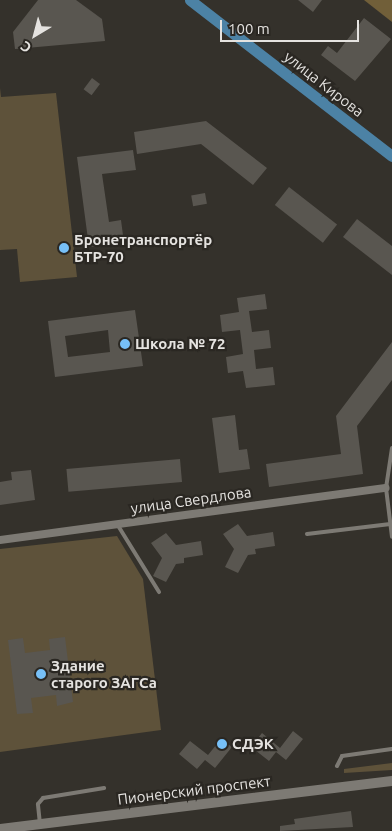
<!DOCTYPE html>
<html>
<head>
<meta charset="utf-8">
<style>
	body { margin:0 }
	#map { position:relative; width:392px; height:831px; overflow:hidden; background:#34312b; font-family:Ubuntu,sans-serif }
	div>[style] { position:absolute }
	.green>* { inset:0; background:#5e523a }
	.forest>* { inset:0; background:#715f39 }
	.building>* { inset:0; background:#595650; transform-origin:0 0 }
	.lane>* { height:4px; margin:-2px; padding:0 2px; transform-origin:2px; border-radius:2px; background:#7d7a74 }
	.street>* { height:8px; margin:-4px; padding:0 4px; transform-origin:4px; border-radius:4px; background:#7d7a74 }
	.secondary>* { height:10px; margin:-5px; padding:0 5px; transform-origin:5px; border-radius:5px; background:#7d7a74 }
	.primary>* { height:11px; margin:-5.5px; padding:0 5.5px; transform-origin:5.5px; border-radius:5.5px; background:#4c82a5 }
	.dots>* { width:14px; height:14px; translate:-50% -50%; box-sizing:border-box; border:2px solid #2a2722; border-radius:50% }
	span { translate:-50% -50%; white-space:nowrap; text-align:center; line-height:1.15; -webkit-text-stroke:4.5px #2a2722; paint-order:stroke }
	.street-label { font-size:15px; color:#e5e3e0 }
	.poi-label { font-size:15px; color:#e5e3e0; font-weight:700 }
	.left { translate:0 -50%; text-align:left }
	.north { position:absolute; left:10px; top:10px; width:50px; height:50px; -webkit-text-stroke:4px #2a2722; paint-order:stroke; rotate:217deg; font-size:14px; font-weight:700; line-height:20px; text-align:center; color:#e5e3e0 }
	.north::after { content:''; display:block; margin:auto; width:18px; height:22px; background:#e5e3e0; clip-path:polygon(50% 0,100% 100%,50% 72%,0 100%) }
	.scale { position:absolute; left:220px; top:20px; width:139px; height:22px; box-sizing:border-box; border:2px solid #e5e3e0; border-top:0; padding-left:6px; font-size:15px; line-height:18px; white-space:nowrap; color:#e5e3e0; -webkit-text-stroke:4px #2a2722; paint-order:stroke }
</style>
</head>
<body>
<div id="map">
	<div class="green">
		<i style="clip-path:polygon(0 88px,1px 97px,56px 93px,77px 277px,20px 282px,17px 249px,0 250px)"></i>
		<i style="clip-path:polygon(117px 536px,143px 579px,161px 730px,0 752px,0 549px)"></i>
		<i style="clip-path:polygon(392px 763px,392px 770px,344px 773px,344px 769px)"></i>
	</div>
	<div class="forest">
		<i style="clip-path:polygon(364px 0,392px 0,392px 22px)"></i>
	</div>
	<div class="building">
		<i style="clip-path:polygon(38px 0,76px 0,102px 19px,105px 41px,15px 49px,13px 32px)"></i>
		<i style="clip-path:polygon(298px 0,322px 0,313px 12px)"></i>
		<i style="clip-path:polygon(364px 18px,391px 39px,355px 81px,321px 55px,328px 46px,337px 53px)"></i>
		<i style="left:92px;top:78px;width:10px;height:14px;rotate:37deg"></i>
		<i style="clip-path:polygon(206px 121px,267px 168px,253px 185px,201px 144px,137px 154px,134px 132px)"></i>
		<i style="clip-path:polygon(133px 150px,136px 170px,102px 174px,109px 222px,121px 220px,124px 243px,89px 247px,77px 157px)"></i>
		<i style="left:289px;top:187px;width:61px;height:23px;rotate:38deg"></i>
		<i style="left:205px;top:193px;width:11px;height:14px;rotate:80deg"></i>
		<i style="clip-path:polygon(357px 219px,392px 246px,392px 275px,343px 237px)"></i>
		<i style="clip-path:polygon(265px 294px,267px 309px,249px 311px,252px 332px,269px 330px,271px 348px,254px 350px,256px 369px,273px 367px,275px 385px,246px 388px,243px 371px,228px 373px,226px 357px,243px 354px,240px 330px,222px 332px,220px 315px,239px 312px,237px 298px)"></i>
		<i style="clip-path:polygon(evenodd,135px 310px,143px 366px,55px 377px,48px 321px,135px 310px,108px 330px,110px 352px,68px 357px,65px 336px,108px 330px)"></i>
		<i style="clip-path:polygon(392px 342px,392px 380px,357px 426px,363px 474px,269px 487px,266px 464px,341px 454px,336px 416px)"></i>
		<i style="clip-path:polygon(235px 415px,239px 450px,247px 449px,250px 469px,219px 473px,212px 418px)"></i>
		<i style="left:180px;top:459px;width:23px;height:114px;rotate:85deg"></i>
		<i style="clip-path:polygon(31px 470px,35px 500px,0 505px,0 482px,12px 480px,11px 472px)"></i>
		<i style="clip-path:polygon(238px 524px,247px 536px,273px 532px,275px 546px,255px 549px,256px 554px,248px 555px,238px 573px,225px 567px,234px 549px,223px 534px)"></i>
		<i style="clip-path:polygon(166px 533px,176px 545px,201px 541px,203px 555px,184px 558px,184px 563px,176px 564px,166px 582px,153px 576px,162px 558px,151px 543px)"></i>
		<i style="clip-path:polygon(65px 637px,73px 702px,57px 706px,56px 695px,31px 698px,33px 713px,17px 714px,8px 640px,23px 638px,25px 653px,50px 650px,49px 639px)"></i>
		<i style="clip-path:polygon(293px 731px,303px 739px,286px 760px,276px 752px,269px 761px,251px 747px,262px 733px,280px 748px)"></i>
		<i style="clip-path:polygon(221px 739px,232px 747px,215px 768px,205px 760px,197px 769px,179px 754px,190px 741px,208px 755px)"></i>
		<i style="clip-path:polygon(351px 811px,353px 827px,280px 831px,280px 826px,295px 824px,294px 819px)"></i>
	</div>
	<div class="lane">
		<i style="left:392px;top:448px;width:40px;rotate:98.5deg"></i>
		<i style="left:386px;top:488px;width:49px;rotate:83deg"></i>
		<i style="left:117px;top:524px;width:80px;rotate:58.3deg"></i>
		<i style="left:307px;top:534px;width:84px;rotate:-6.9deg"></i>
		<i style="left:337px;top:766px;width:11px;rotate:-63deg"></i>
		<i style="left:342px;top:756px;width:50px;rotate:-8deg"></i>
		<i style="left:40px;top:824px;width:20px;rotate:-96deg"></i>
		<i style="left:38px;top:804px;width:8px;rotate:-50deg"></i>
		<i style="left:43px;top:798px;width:62px;rotate:-9.3deg"></i>
	</div>
	<div class="street">
		<i style="left:0;top:540px;width:389px;rotate:-7.7deg"></i>
	</div>
	<div class="secondary">
		<i style="left:0;top:829px;width:395px;rotate:-7deg"></i>
	</div>
	<div class="primary">
		<i style="left:190px;top:0;width:255px;rotate:37.7deg"></i>
	</div>
	<div class="dots">
		<i style="left:64px;top:248px;background:#77c0f7"></i>
		<i style="left:125px;top:344px;background:#77c0f7"></i>
		<i style="left:41px;top:674px;background:#77c0f7"></i>
		<i style="left:222px;top:744px;background:#77c0f7"></i>
	</div>
	<div class="street-label">
		<span style="left:324px;top:84px;rotate:38deg">улица Кирова</span>
		<span style="left:191px;top:500px;rotate:-8deg">улица Свердлова</span>
		<span style="left:194px;top:790px;rotate:-7deg">Пионерский проспект</span>
	</div>
	<div class="poi-label">
		<span class="left" style="left:74px;top:248px">Бронетранспортёр<br>БТР-70</span>
		<span class="left" style="left:135px;top:344px">Школа № 72</span>
		<span class="left" style="left:51px;top:674px">Здание<br>старого ЗАГСа</span>
		<span class="left" style="left:232px;top:744px">СДЭК</span>
	</div>
	<div class="north">С</div>
	<div class="scale">100 m</div>
</div>
</body>
</html>
